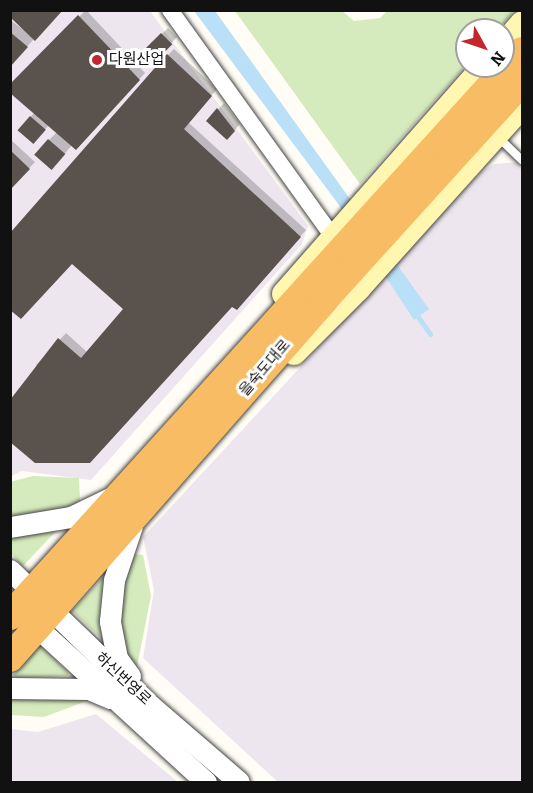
<!DOCTYPE html>
<html>
<head>
<meta charset="utf-8">
<style>
	body { margin:0 }
	#map { position:relative; width:533px; height:793px; overflow:hidden; background:#fffdf5; font-family:Bitter,"Noto Sans KR",serif }
	div>[style] { position:absolute }
	.industrial>* { inset:0; background:#eee6ef }
	.green>* { inset:0; background:#d5ebbd }
	.water>* { inset:0; background:#b9e0f7 }
	.shadow>* { inset:0; background:#0003 }
	.stream>* { height:5px; margin:-2.5px; padding:0 2.5px; transform-origin:2.5px; border-radius:2.5px; background:#b9e0f7 }
	.building>* { inset:0; background:#5a524d; transform-origin:0 0 }
	.roads { filter:drop-shadow(0 0 2px #444) drop-shadow(0 0 2px #444) }
	.service>* { height:8px; margin:-4px; padding:0 4px; transform-origin:4px; border-radius:4px; background:#fff }
	.minor>* { height:16px; margin:-8px; padding:0 8px; transform-origin:8px; border-radius:8px; background:#fff }
	.tertiary>* { height:21px; margin:-10.5px; padding:0 10.5px; transform-origin:10.5px; border-radius:10.5px; background:#fff }
	.secondary>* { height:24px; margin:-12px; padding:0 12px; transform-origin:12px; border-radius:12px; background:#fff6b0 }
	.trunk>* { height:28px; margin:-14px; padding:0 14px; transform-origin:14px; border-radius:14px; background:#f7bc64 }
	.dots>* { width:16px; height:16px; translate:-50% -50%; box-sizing:border-box; border:3px solid #fff; border-radius:50% }
	span { translate:-50% -50%; white-space:nowrap; text-align:center; line-height:1.15; -webkit-text-stroke:6px #fff; paint-order:stroke }
	.poi-label { font-size:15px; color:#111 }
	.left { translate:0 -50%; text-align:left }
	.street-label { font-size:15px; color:#111 }
	.frame { position:absolute; inset:0; border:12px solid #111; pointer-events:none }
	.north { position:absolute; left:455px; top:18px; width:60px; height:60px; box-sizing:border-box; background:#fff; border:2px solid #a0a0a0; border-radius:50%; rotate:130deg; font-size:16px; font-weight:700; line-height:24px; text-align:center; color:#111 }
	.north::after { content:''; display:block; margin:auto; width:21px; height:27px; background:#c4262e; clip-path:polygon(50% 0,100% 100%,50% 72%,0 100%) }
</style>
</head>
<body>
<div id="map">
	<div class="industrial">
		<i style="clip-path:polygon(11px 11px,150px 11px,308px 226px,302px 244px,91px 480px,22px 471px,11px 476px)"></i>
		<i style="clip-path:polygon(522px 162px,522px 782px,278px 782px,143px 658px,154px 590px,143px 537px,482px 171px,494px 164px)"></i>
		<i style="clip-path:polygon(96px 714px,178px 782px,11px 782px,11px 729px,38px 732px)"></i>
	</div>
	<div class="green">
		<i style="clip-path:polygon(235px 11px,342px 11px,354px 21px,380px 18px,387px 11px,514px 11px,497px 30px,467px 30px,467px 64px,360px 184px)"></i>
		<i style="clip-path:polygon(33px 476px,79px 478px,80px 503px,52px 512px,11px 516px,10px 482px)"></i>
		<i style="clip-path:polygon(59px 528px,23px 566px,11px 554px,10px 534px)"></i>
		<i style="clip-path:polygon(133px 554px,143px 555px,151px 596px,136px 671px,122px 651px,122px 580px)"></i>
		<i style="clip-path:polygon(104px 576px,104px 641px,72px 611px)"></i>
		<i style="clip-path:polygon(40px 645px,69px 673px,67px 676px,15px 678px,14px 674px)"></i>
		<i style="clip-path:polygon(10px 696px,97px 697px,44px 717px,11px 715px)"></i>
	</div>
	<div class="water">
		<i style="clip-path:polygon(194px 11px,215px 11px,429px 309px,414px 320px,339px 205px)"></i>
	</div>
	<div class="shadow">
		<i style="clip-path:polygon(86px 10px,145px 73px,82px 142px,72px 145px,58px 162px,35px 154px,57px 132px,49px 125px,33px 142px,19px 130px,35px 112px,10px 86px)"></i>
		<i style="clip-path:polygon(10px 20px,35px 38px,10px 65px)"></i>
		<i style="clip-path:polygon(168px 28px,177px 37px,157px 60px,162px 34px)"></i>
		<i style="clip-path:polygon(174px 49px,217px 89px,189px 123px,306px 230px,243px 302px,233px 305px,96px 455px,36px 365px,66px 333px,87px 352px,126px 308px,168px 55px)"></i>
		<i style="clip-path:polygon(224px 103px,240px 124px,233px 132px,208px 121px)"></i>
		<i style="clip-path:polygon(10px 139px,35px 162px,10px 188px)"></i>
	</div>
	<div class="stream">
		<i style="left:414px;top:311px;width:28px;rotate:55deg"></i>
	</div>
	<div class="building">
		<i style="clip-path:polygon(10px 10px,63px 10px,35px 41px,10px 17px)"></i>
		<i style="clip-path:polygon(78px 15px,140px 80px,76px 150px,10px 93px,10px 84px)"></i>
		<i style="clip-path:polygon(10px 32px,28px 47px,10px 67px)"></i>
		<i style="left:161px;top:33px;width:16px;height:33px;rotate:45deg"></i>
		<i style="clip-path:polygon(167px 54px,212px 96px,184px 129px,301px 237px,237px 310px,232px 307px,90px 463px,35px 463px,10px 442px,10px 400px,58px 338px,81px 358px,123px 309px,72px 264px,21px 319px,10px 310px,10px 233px)"></i>
		<i style="clip-path:polygon(217px 108px,235px 131px,227px 140px,206px 121px)"></i>
		<i style="left:30px;top:116px;width:21px;height:19px;rotate:41deg"></i>
		<i style="left:48px;top:139px;width:23px;height:21px;rotate:41deg"></i>
		<i style="clip-path:polygon(10px 150px,30px 169px,10px 190px)"></i>
	</div>
	<div class="roads">
		<div class="service">
			<i style="left:497px;top:136px;width:35px;rotate:44deg"></i>
		</div>
		<div class="minor">
			<i style="left:170px;top:10px;width:279px;rotate:54.3deg"></i>
		</div>
		<div class="tertiary">
			<i style="left:10px;top:527px;width:62px;rotate:-9.3deg"></i>
			<i style="left:71px;top:517px;width:46px;rotate:-26deg"></i>
			<i style="left:10px;top:570px;width:196px;rotate:44deg"></i>
			<i style="left:151px;top:706px;width:116px;rotate:40.8deg"></i>
			<i style="left:27px;top:618px;width:243px;rotate:42.5deg"></i>
			<i style="left:130px;top:676px;width:22px;rotate:-126deg"></i>
			<i style="left:117px;top:658px;width:38px;rotate:-101deg"></i>
			<i style="left:110px;top:621px;width:41px;rotate:-84.4deg"></i>
			<i style="left:114px;top:580px;width:57px;rotate:-71.6deg"></i>
			<i style="left:10px;top:688px;width:79px;rotate:0.7deg"></i>
			<i style="left:89px;top:689px;width:23px;rotate:23deg"></i>
		</div>
		<div class="secondary">
			<i style="left:503px;top:45px;width:29px;rotate:-49deg"></i>
			<i style="left:284px;top:294px;width:303px;rotate:-48.7deg"></i>
			<i style="left:294px;top:353px;width:91px;rotate:-45deg"></i>
			<i style="left:358px;top:289px;width:246px;rotate:-48.1deg"></i>
		</div>
		<div class="trunk">
			<i style="left:10px;top:616px;width:762px;rotate:-47.82deg"></i>
			<i style="left:10px;top:658px;width:476px;rotate:-48.7deg"></i>
			<i style="left:324px;top:300px;width:294px;rotate:-47.8deg"></i>
		</div>
	</div>
	<div class="dots">
		<i style="left:97px;top:60px;background:#c4262e"></i>
	</div>
	<div class="poi-label">
		<span class="left" style="left:109px;top:60px">다원산업</span>
	</div>
	<div class="street-label">
		<span style="left:265px;top:368px;rotate:-49deg">을숙도대로</span>
		<span style="left:123px;top:679px;rotate:43deg">하신번영로</span>
	</div>
	<div class="frame"></div>
	<div class="north">N</div>
</div>
</body>
</html>
